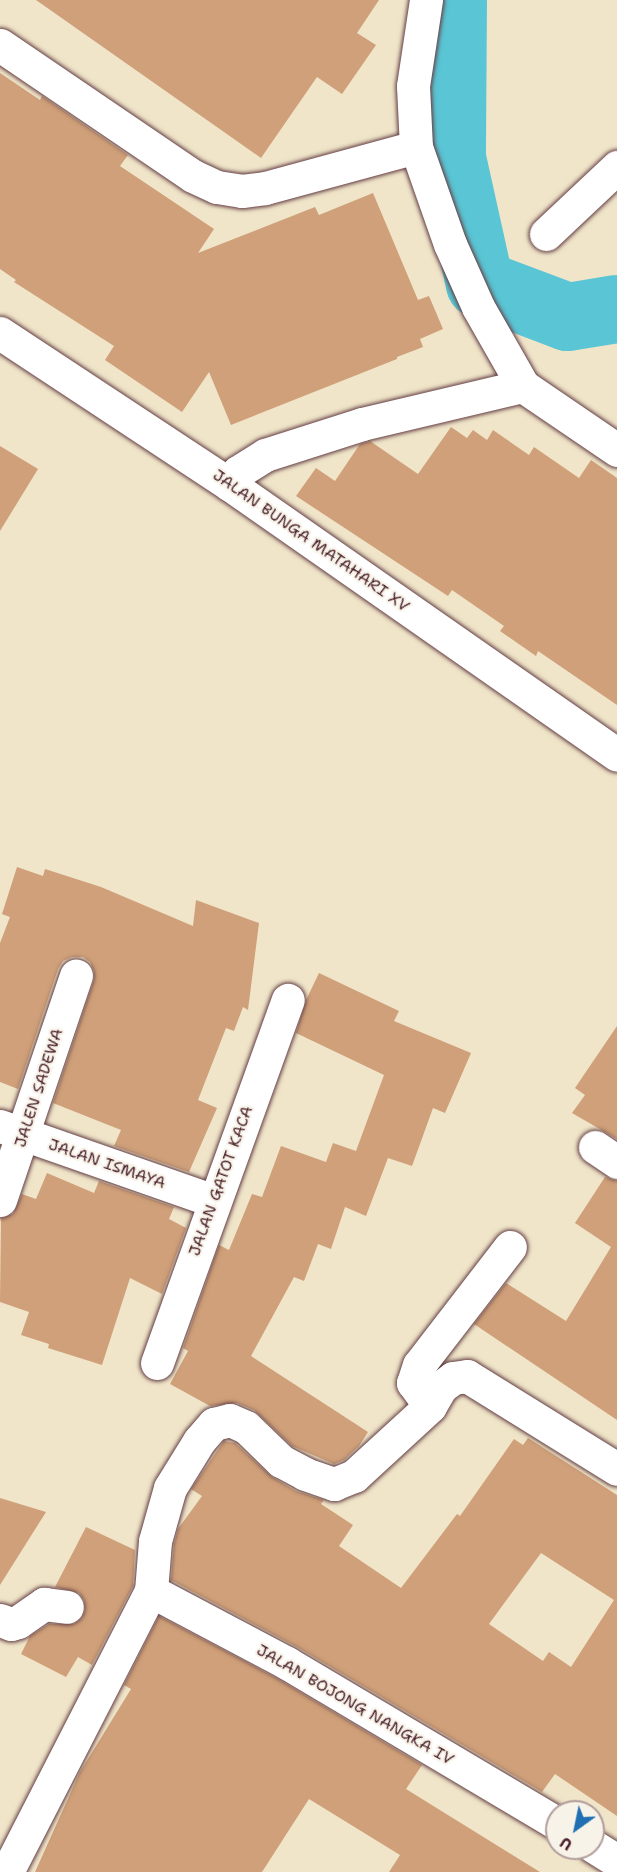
<!DOCTYPE html>
<html>
<head>
<meta charset="utf-8">
<style>
	body { margin:0 }
	#map { position:relative; width:617px; height:1872px; overflow:hidden; background:#f0e5c9; font-family:"Shantell Sans",sans-serif }
	div>[style] { position:absolute }
	.river>* { height:68px; margin:-34px; padding:0 34px; transform-origin:34px; border-radius:34px; background:#5ac5d4 }
	.building>* { inset:0; background:#cfa079 }
	.roads { filter:drop-shadow(0 0 2px #633d43) drop-shadow(0 0 2px #633d43) }
	.minor>* { height:33px; margin:-16.5px; padding:0 16.5px; transform-origin:16.5px; border-radius:16.5px; background:#fff }
	span { translate:-50% -50%; white-space:nowrap; text-align:center; line-height:1.15; -webkit-text-stroke:4.5px #f7f3e8; paint-order:stroke }
	.street-label { font-size:16px; color:#4a1f2b }
	.north { position:absolute; left:545px; top:1800px; width:60px; height:60px; box-sizing:border-box; background:#f7f3e8; border:2px solid #b29e9c; border-radius:50%; rotate:213deg; font-size:16px; font-weight:700; line-height:24px; text-align:center; color:#4a1f2b }
	.north::after { content:''; display:block; margin:auto; width:21px; height:27px; background:#1f6fb2; clip-path:polygon(50% 0,100% 100%,50% 72%,0 100%) }
</style>
</head>
<body>
<div id="map">
	<div class="river">
		<i style="left:453px;top:0;width:158px;rotate:90.4deg"></i>
		<i style="left:452px;top:158px;width:129px;rotate:77.5deg"></i>
		<i style="left:480px;top:284px;width:94px;rotate:20.6deg"></i>
		<i style="left:568px;top:317px;width:50px;rotate:-9.3deg"></i>
	</div>
	<div class="building">
		<i style="clip-path:polygon(36px 0,379px 0,357px 33px,376px 45px,342px 94px,317px 77px,261px 158px)"></i>
		<i style="clip-path:polygon(0 73px,40px 100px,42px 96px,128px 155px,120px 166px,214px 229px,198px 253px,315px 207px,319px 215px,373px 193px,418px 300px,429px 296px,443px 329px,420px 339px,423px 347px,397px 357px,397px 359px,231px 425px,209px 372px,182px 412px,105px 360px,114px 346px,14px 282px,16px 280px,0 269px)"></i>
		<i style="clip-path:polygon(451px 427px,467px 438px,473px 430px,487px 440px,493px 430px,529px 455px,534px 447px,579px 478px,591px 460px,617px 478px,617px 705px,538px 651px,536px 656px,500px 631px,504px 626px,452px 590px,448px 596px,296px 496px,316px 468px,335px 481px,360px 444px,370px 441px,418px 474px)"></i>
		<i style="clip-path:polygon(0 446px,38px 469px,0 531px)"></i>
		<i style="clip-path:polygon(17px 867px,43px 876px,45px 869px,101px 887px,193px 926px,196px 900px,259px 923px,248px 1010px,243px 1007px,234px 1031px,226px 1028px,198px 1100px,217px 1108px,189px 1172px,114px 1146px,121px 1130px,53px 1103px,94px 980px,94px 971px,90px 962px,83px 957px,72px 957px,63px 961px,58px 969px,18px 1089px,0 1082px,0 943px,10px 917px,2px 914px)"></i>
		<i style="clip-path:polygon(319px 973px,399px 1011px,394px 1021px,471px 1053px,445px 1113px,433px 1108px,412px 1166px,388px 1158px,366px 1216px,345px 1207px,331px 1249px,318px 1244px,304px 1281px,294px 1277px,251px 1356px,368px 1432px,359px 1446px,344px 1460px,334px 1464px,292px 1446px,254px 1410px,237px 1403px,210px 1406px,170px 1384px,188px 1351px,183px 1348px,219px 1245px,229px 1250px,252px 1194px,262px 1197px,281px 1146px,326px 1162px,333px 1143px,356px 1151px,384px 1075px,296px 1033px,306px 1000px)"></i>
		<i style="clip-path:polygon(617px 1026px,617px 1139px,572px 1113px,585px 1095px,575px 1088px)"></i>
		<i style="clip-path:polygon(47px 1173px,94px 1193px,99px 1181px,174px 1207px,169px 1219px,186px 1228px,162px 1294px,130px 1278px,102px 1365px,48px 1348px,49px 1344px,21px 1335px,29px 1312px,0 1302px,1px 1218px,13px 1214px,22px 1194px,36px 1199px)"></i>
		<i style="clip-path:polygon(605px 1177px,617px 1181px,617px 1420px,474px 1324px,506px 1283px,566px 1321px,611px 1247px,575px 1223px)"></i>
		<i style="clip-path:polygon(evenodd,528px 1438px,617px 1495px,617px 1816px,555px 1774px,542px 1792px,297px 1647px,171px 1580px,174px 1544px,178px 1529px,202px 1496px,191px 1489px,224px 1441px,235px 1443px,272px 1477px,296px 1491px,324px 1500px,321px 1504px,353px 1525px,339px 1546px,401px 1588px,457px 1514px,460px 1516px,514px 1439px,523px 1445px,528px 1438px,541px 1553px,614px 1600px,571px 1667px,549px 1652px,543px 1661px,489px 1624px,541px 1553px)"></i>
		<i style="clip-path:polygon(0 1498px,46px 1512px,0 1585px)"></i>
		<i style="clip-path:polygon(86px 1527px,135px 1550px,133px 1586px,92px 1665px,78px 1657px,66px 1677px,21px 1654px,30px 1636px,49px 1624px,74px 1624px,82px 1618px,85px 1610px,84px 1600px,79px 1593px,55px 1587px)"></i>
		<i style="clip-path:polygon(159px 1616px,278px 1679px,422px 1765px,406px 1789px,540px 1872px,389px 1872px,400px 1855px,309px 1799px,262px 1872px,35px 1872px,80px 1772px,131px 1689px,124px 1685px)"></i>
	</div>
	<div class="roads">
		<div class="minor">
			<i style="left:426px;top:0;width:87px;rotate:98.6deg"></i>
			<i style="left:413px;top:86px;width:61px;rotate:87.2deg"></i>
			<i style="left:416px;top:147px;width:103px;rotate:70.7deg"></i>
			<i style="left:450px;top:244px;width:69px;rotate:66deg"></i>
			<i style="left:478px;top:307px;width:91px;rotate:60.3deg"></i>
			<i style="left:523px;top:386px;width:114px;rotate:34.2deg"></i>
			<i style="left:0;top:45px;width:233px;rotate:34.2deg"></i>
			<i style="left:193px;top:176px;width:26px;rotate:25deg"></i>
			<i style="left:217px;top:187px;width:25px;rotate:9deg"></i>
			<i style="left:242px;top:191px;width:23px;rotate:-7deg"></i>
			<i style="left:265px;top:188px;width:156px;rotate:-15.2deg"></i>
			<i style="left:546px;top:234px;width:98px;rotate:-43.3deg"></i>
			<i style="left:0;top:333px;width:274px;rotate:33.4deg"></i>
			<i style="left:229px;top:484px;width:473px;rotate:34.9deg"></i>
			<i style="left:229px;top:484px;width:15px;rotate:-53deg"></i>
			<i style="left:238px;top:472px;width:32px;rotate:-32deg"></i>
			<i style="left:265px;top:455px;width:102px;rotate:-17.7deg"></i>
			<i style="left:362px;top:424px;width:165px;rotate:-13.3deg"></i>
			<i style="left:0;top:1126px;width:227px;rotate:19.3deg"></i>
			<i style="left:595px;top:1147px;width:27px;rotate:34deg"></i>
			<i style="left:0;top:1200px;width:237px;rotate:-71.3deg"></i>
			<i style="left:157px;top:1363px;width:386px;rotate:-70.2deg"></i>
			<i style="left:430px;top:1406px;width:29px;rotate:-126deg"></i>
			<i style="left:413px;top:1383px;width:19px;rotate:-72deg"></i>
			<i style="left:419px;top:1365px;width:149px;rotate:-52.4deg"></i>
			<i style="left:151px;top:1591px;width:154px;rotate:27.9deg"></i>
			<i style="left:287px;top:1663px;width:314px;rotate:30.7deg"></i>
			<i style="left:0;top:1620px;width:12px;rotate:20deg"></i>
			<i style="left:11px;top:1624px;width:7px;rotate:-16deg"></i>
			<i style="left:18px;top:1622px;width:32px;rotate:-35deg"></i>
			<i style="left:44px;top:1604px;width:23px;rotate:7deg"></i>
			<i style="left:593px;top:1846px;width:28px;rotate:32deg"></i>
			<i style="left:7px;top:1872px;width:316px;rotate:-62.9deg"></i>
			<i style="left:151px;top:1591px;width:50px;rotate:-85.4deg"></i>
			<i style="left:155px;top:1541px;width:55px;rotate:-74.2deg"></i>
			<i style="left:170px;top:1488px;width:55px;rotate:-58.3deg"></i>
			<i style="left:199px;top:1441px;width:23px;rotate:-49deg"></i>
			<i style="left:214px;top:1424px;width:16px;rotate:-14deg"></i>
			<i style="left:230px;top:1420px;width:17px;rotate:24deg"></i>
			<i style="left:246px;top:1427px;width:49px;rotate:44.2deg"></i>
			<i style="left:281px;top:1461px;width:27px;rotate:28deg"></i>
			<i style="left:305px;top:1474px;width:31px;rotate:19deg"></i>
			<i style="left:334px;top:1484px;width:22px;rotate:-22deg"></i>
			<i style="left:354px;top:1476px;width:103px;rotate:-42.6deg"></i>
			<i style="left:430px;top:1406px;width:22px;rotate:-60deg"></i>
			<i style="left:441px;top:1387px;width:15px;rotate:-37deg"></i>
			<i style="left:453px;top:1378px;width:14px;rotate:-8deg"></i>
			<i style="left:467px;top:1376px;width:176px;rotate:31.8deg"></i>
		</div>
	</div>
	<div class="street-label">
		<span style="left:311px;top:541px;rotate:35deg">JALAN BUNGA MATAHARI XV</span>
		<span style="left:39px;top:1088px;rotate:-72deg">JALEN SADEWA</span>
		<span style="left:107px;top:1164px;rotate:19deg">JALAN ISMAYA</span>
		<span style="left:221px;top:1181px;rotate:-70deg">JALAN GATOT KACA</span>
		<span style="left:355px;top:1705px;rotate:30deg">JALAN BOJONG NANGKA IV</span>
	</div>
	<div class="north">U</div>
</div>
</body>
</html>
